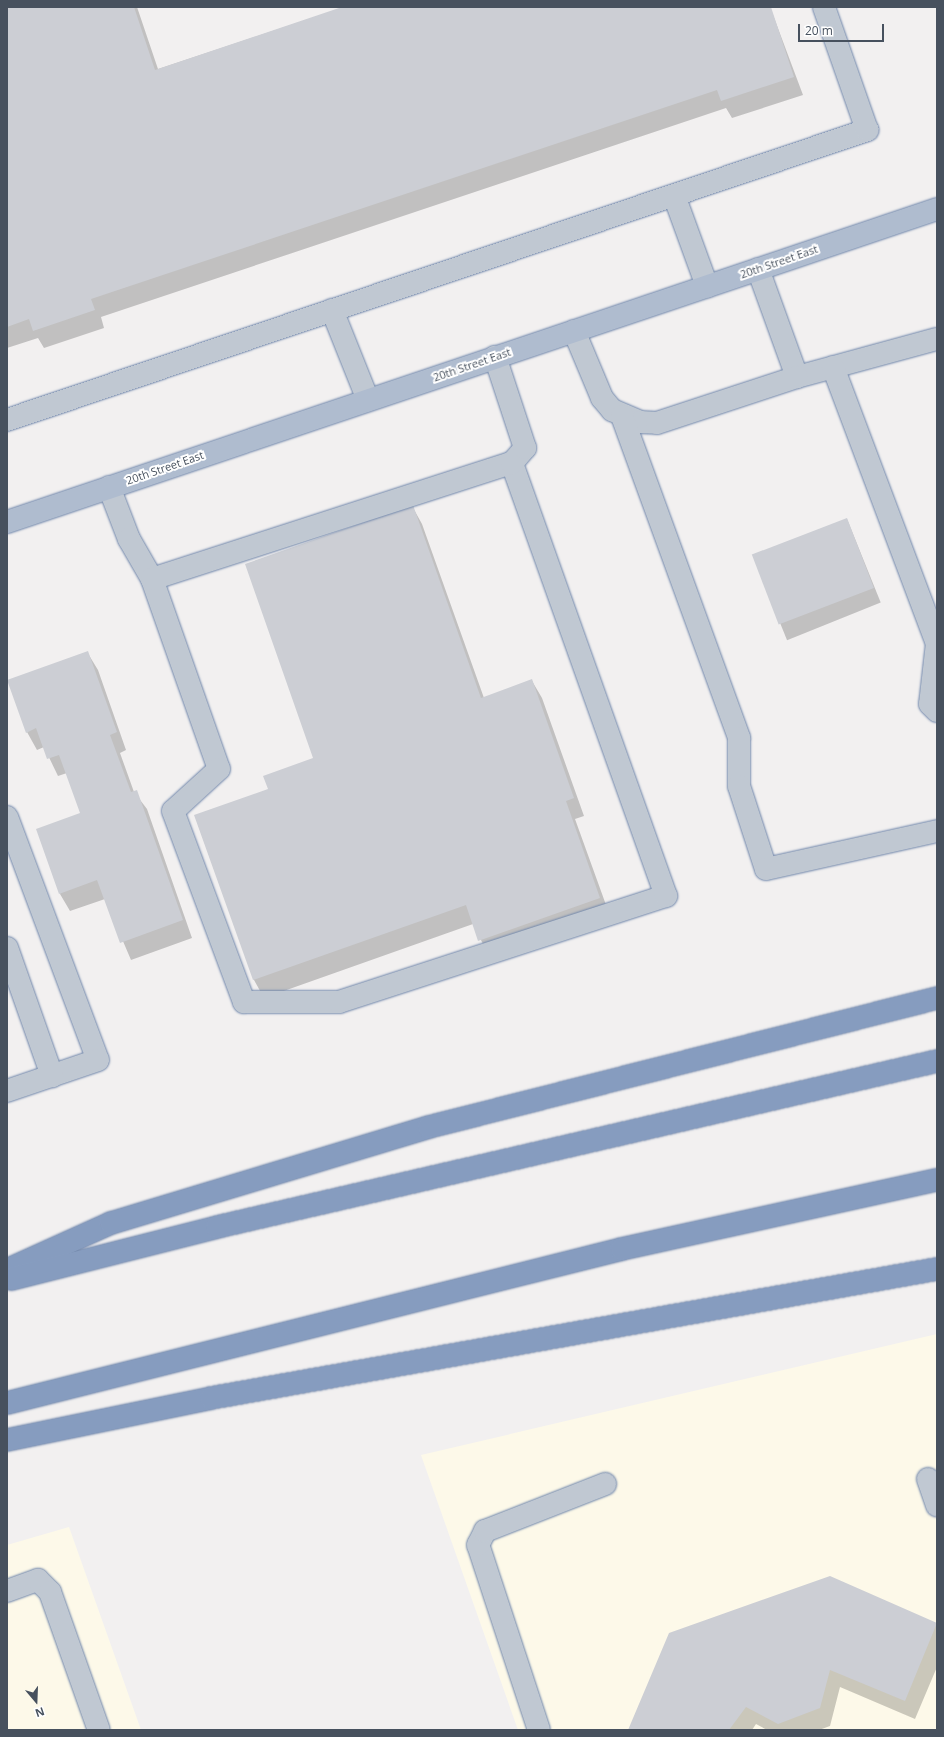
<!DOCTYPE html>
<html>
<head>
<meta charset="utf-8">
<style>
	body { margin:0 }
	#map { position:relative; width:944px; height:1737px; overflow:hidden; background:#f2f0f0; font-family:"Open Sans",sans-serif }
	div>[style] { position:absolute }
	.commercial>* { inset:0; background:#fdf9e9 }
	.shadow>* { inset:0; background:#0003; transform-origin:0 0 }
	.building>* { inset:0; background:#ccced4; transform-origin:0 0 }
	.roads { filter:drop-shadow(0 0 1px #7187ab) drop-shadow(0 0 1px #7187ab) }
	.minor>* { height:22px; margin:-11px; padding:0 11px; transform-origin:11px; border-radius:11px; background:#c0c8d2 }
	.major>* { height:22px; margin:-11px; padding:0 11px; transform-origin:11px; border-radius:11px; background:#afbccf }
	.highway>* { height:22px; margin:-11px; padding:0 11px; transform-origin:11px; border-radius:11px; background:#869cbf }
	span { translate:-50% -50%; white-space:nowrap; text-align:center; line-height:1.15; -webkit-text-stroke:4px #fff; paint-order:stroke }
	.street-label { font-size:11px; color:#47515e }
	.frame { position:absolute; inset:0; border:8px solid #47515e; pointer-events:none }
	.north { position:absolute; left:16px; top:1681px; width:40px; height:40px; -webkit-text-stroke:3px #fff; paint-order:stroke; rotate:161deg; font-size:11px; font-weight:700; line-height:16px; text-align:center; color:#47515e }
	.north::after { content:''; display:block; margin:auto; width:14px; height:18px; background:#47515e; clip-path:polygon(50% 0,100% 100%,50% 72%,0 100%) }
	.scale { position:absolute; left:798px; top:24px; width:86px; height:18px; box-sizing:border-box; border:2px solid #47515e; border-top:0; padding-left:5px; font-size:12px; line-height:14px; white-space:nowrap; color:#47515e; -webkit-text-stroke:3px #fff; paint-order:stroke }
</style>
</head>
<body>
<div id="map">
	<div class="commercial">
		<i style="clip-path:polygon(937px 1334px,937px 1730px,518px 1730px,421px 1455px)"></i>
		<i style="clip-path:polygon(69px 1527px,141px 1730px,7px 1730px,7px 1545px)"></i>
	</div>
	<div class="shadow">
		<i style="clip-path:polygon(7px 7px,137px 7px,158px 69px,345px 7px,770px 7px,803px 95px,732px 118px,726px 108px,101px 317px,104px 328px,44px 348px,38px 338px,7px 348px)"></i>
		<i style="clip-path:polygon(412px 506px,422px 524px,484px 698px,532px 681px,542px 698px,584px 816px,575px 819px,610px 916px,490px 958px,473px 924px,264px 998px,254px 980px,195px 816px,269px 790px,314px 759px)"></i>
		<i style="left:847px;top:519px;width:90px;height:101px;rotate:68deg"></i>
		<i style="clip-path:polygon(87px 652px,98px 670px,126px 750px,120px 753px,134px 792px,147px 809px,192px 938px,131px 960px,105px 899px,70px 911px,60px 894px,81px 814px,67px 773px,58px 776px,44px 747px,37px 750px,27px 732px)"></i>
		<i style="clip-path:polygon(830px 1577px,937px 1624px,937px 1667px,915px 1719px,840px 1687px,830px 1726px,819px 1730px,767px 1730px,756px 1724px,752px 1730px,629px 1730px)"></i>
	</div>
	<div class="building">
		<i style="clip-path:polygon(7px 7px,134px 7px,155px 70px,342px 7px,771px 7px,794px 77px,721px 101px,717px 90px,91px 299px,95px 310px,33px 331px,29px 319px,7px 327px)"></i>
		<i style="clip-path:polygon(413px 505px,481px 698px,532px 679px,574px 798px,566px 801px,600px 898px,478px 941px,466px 905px,253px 980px,194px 815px,268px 789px,263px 776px,313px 758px,245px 564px)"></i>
		<i style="left:847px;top:518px;width:75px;height:102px;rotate:69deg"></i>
		<i style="clip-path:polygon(88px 651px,117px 732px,110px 735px,131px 792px,137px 790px,183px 920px,120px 943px,97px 880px,59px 894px,36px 829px,80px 813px,59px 755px,47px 759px,36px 728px,26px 733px,7px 680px)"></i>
		<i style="clip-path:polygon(830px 1576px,937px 1623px,905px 1701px,830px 1670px,820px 1708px,778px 1724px,746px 1707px,729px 1730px,628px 1730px,669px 1633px)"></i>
	</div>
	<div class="roads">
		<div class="minor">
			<i style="left:675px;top:198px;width:94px;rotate:70deg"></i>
			<i style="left:758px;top:269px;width:115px;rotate:70.1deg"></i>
			<i style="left:797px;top:377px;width:145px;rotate:-15.2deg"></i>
			<i style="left:332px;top:310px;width:97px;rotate:68.2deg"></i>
			<i style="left:574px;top:331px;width:73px;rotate:67.3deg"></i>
			<i style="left:602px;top:398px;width:16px;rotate:50deg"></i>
			<i style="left:612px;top:410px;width:30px;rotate:23deg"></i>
			<i style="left:640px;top:422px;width:17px;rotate:3deg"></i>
			<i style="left:657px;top:423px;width:147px;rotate:-18.2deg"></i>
			<i style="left:833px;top:367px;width:295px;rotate:69.4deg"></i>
			<i style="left:937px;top:643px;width:61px;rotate:96.5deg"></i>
			<i style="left:930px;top:704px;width:10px;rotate:45deg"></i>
			<i style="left:622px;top:416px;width:343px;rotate:70deg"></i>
			<i style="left:739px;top:738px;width:48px;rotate:90deg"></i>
			<i style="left:739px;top:786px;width:87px;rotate:72deg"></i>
			<i style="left:766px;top:869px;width:175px;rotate:-12.5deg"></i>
			<i style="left:7px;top:420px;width:908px;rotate:-18.63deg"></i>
			<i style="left:867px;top:130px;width:130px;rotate:-109.3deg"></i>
			<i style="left:109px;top:487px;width:56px;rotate:69deg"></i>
			<i style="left:129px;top:539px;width:46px;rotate:60.1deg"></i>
			<i style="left:152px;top:579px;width:201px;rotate:70.6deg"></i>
			<i style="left:219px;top:769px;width:62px;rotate:137.6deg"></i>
			<i style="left:173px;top:811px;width:204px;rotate:69.6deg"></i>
			<i style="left:244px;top:1002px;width:95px"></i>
			<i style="left:339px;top:1002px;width:344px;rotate:-18deg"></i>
			<i style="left:666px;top:896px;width:460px;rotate:-109.6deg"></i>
			<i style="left:152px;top:579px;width:378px;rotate:-17.9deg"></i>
			<i style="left:512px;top:463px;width:20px;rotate:-49deg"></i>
			<i style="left:525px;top:448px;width:96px;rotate:-108.2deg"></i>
			<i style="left:7px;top:817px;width:259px;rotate:69.5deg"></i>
			<i style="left:98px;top:1060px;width:96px;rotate:161.2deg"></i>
			<i style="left:7px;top:948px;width:136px;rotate:70.6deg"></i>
			<i style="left:928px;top:1479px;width:28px;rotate:71deg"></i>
			<i style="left:7px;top:1591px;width:33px;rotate:-20deg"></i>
			<i style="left:38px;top:1580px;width:17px;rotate:45deg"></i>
			<i style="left:50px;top:1592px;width:146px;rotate:70.5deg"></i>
			<i style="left:539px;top:1730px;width:195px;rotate:-108.2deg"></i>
			<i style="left:478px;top:1545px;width:16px;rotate:-63deg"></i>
			<i style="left:485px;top:1531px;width:129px;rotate:-21.4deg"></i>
		</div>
		<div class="major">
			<i style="left:7px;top:522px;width:981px;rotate:-18.6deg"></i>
		</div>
		<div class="highway">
			<i style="left:7px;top:1270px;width:114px;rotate:-24.3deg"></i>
			<i style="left:111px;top:1223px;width:332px;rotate:-16.8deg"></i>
			<i style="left:429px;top:1127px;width:524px;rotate:-14.25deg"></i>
			<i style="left:12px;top:1279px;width:211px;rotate:-14.2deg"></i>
			<i style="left:217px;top:1227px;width:739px;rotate:-12.98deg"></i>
			<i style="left:7px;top:1403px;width:634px;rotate:-14.06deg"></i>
			<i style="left:622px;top:1249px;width:322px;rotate:-12.4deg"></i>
			<i style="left:7px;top:1440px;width:208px;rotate:-11.6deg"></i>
			<i style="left:211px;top:1398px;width:737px;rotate:-10.08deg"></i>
		</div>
	</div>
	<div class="street-label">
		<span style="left:779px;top:262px;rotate:-19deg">20th Street East</span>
		<span style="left:472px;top:365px;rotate:-19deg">20th Street East</span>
		<span style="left:165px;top:468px;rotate:-19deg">20th Street East</span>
	</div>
	<div class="frame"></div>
	<div class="north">N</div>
	<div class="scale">20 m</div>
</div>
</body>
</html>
